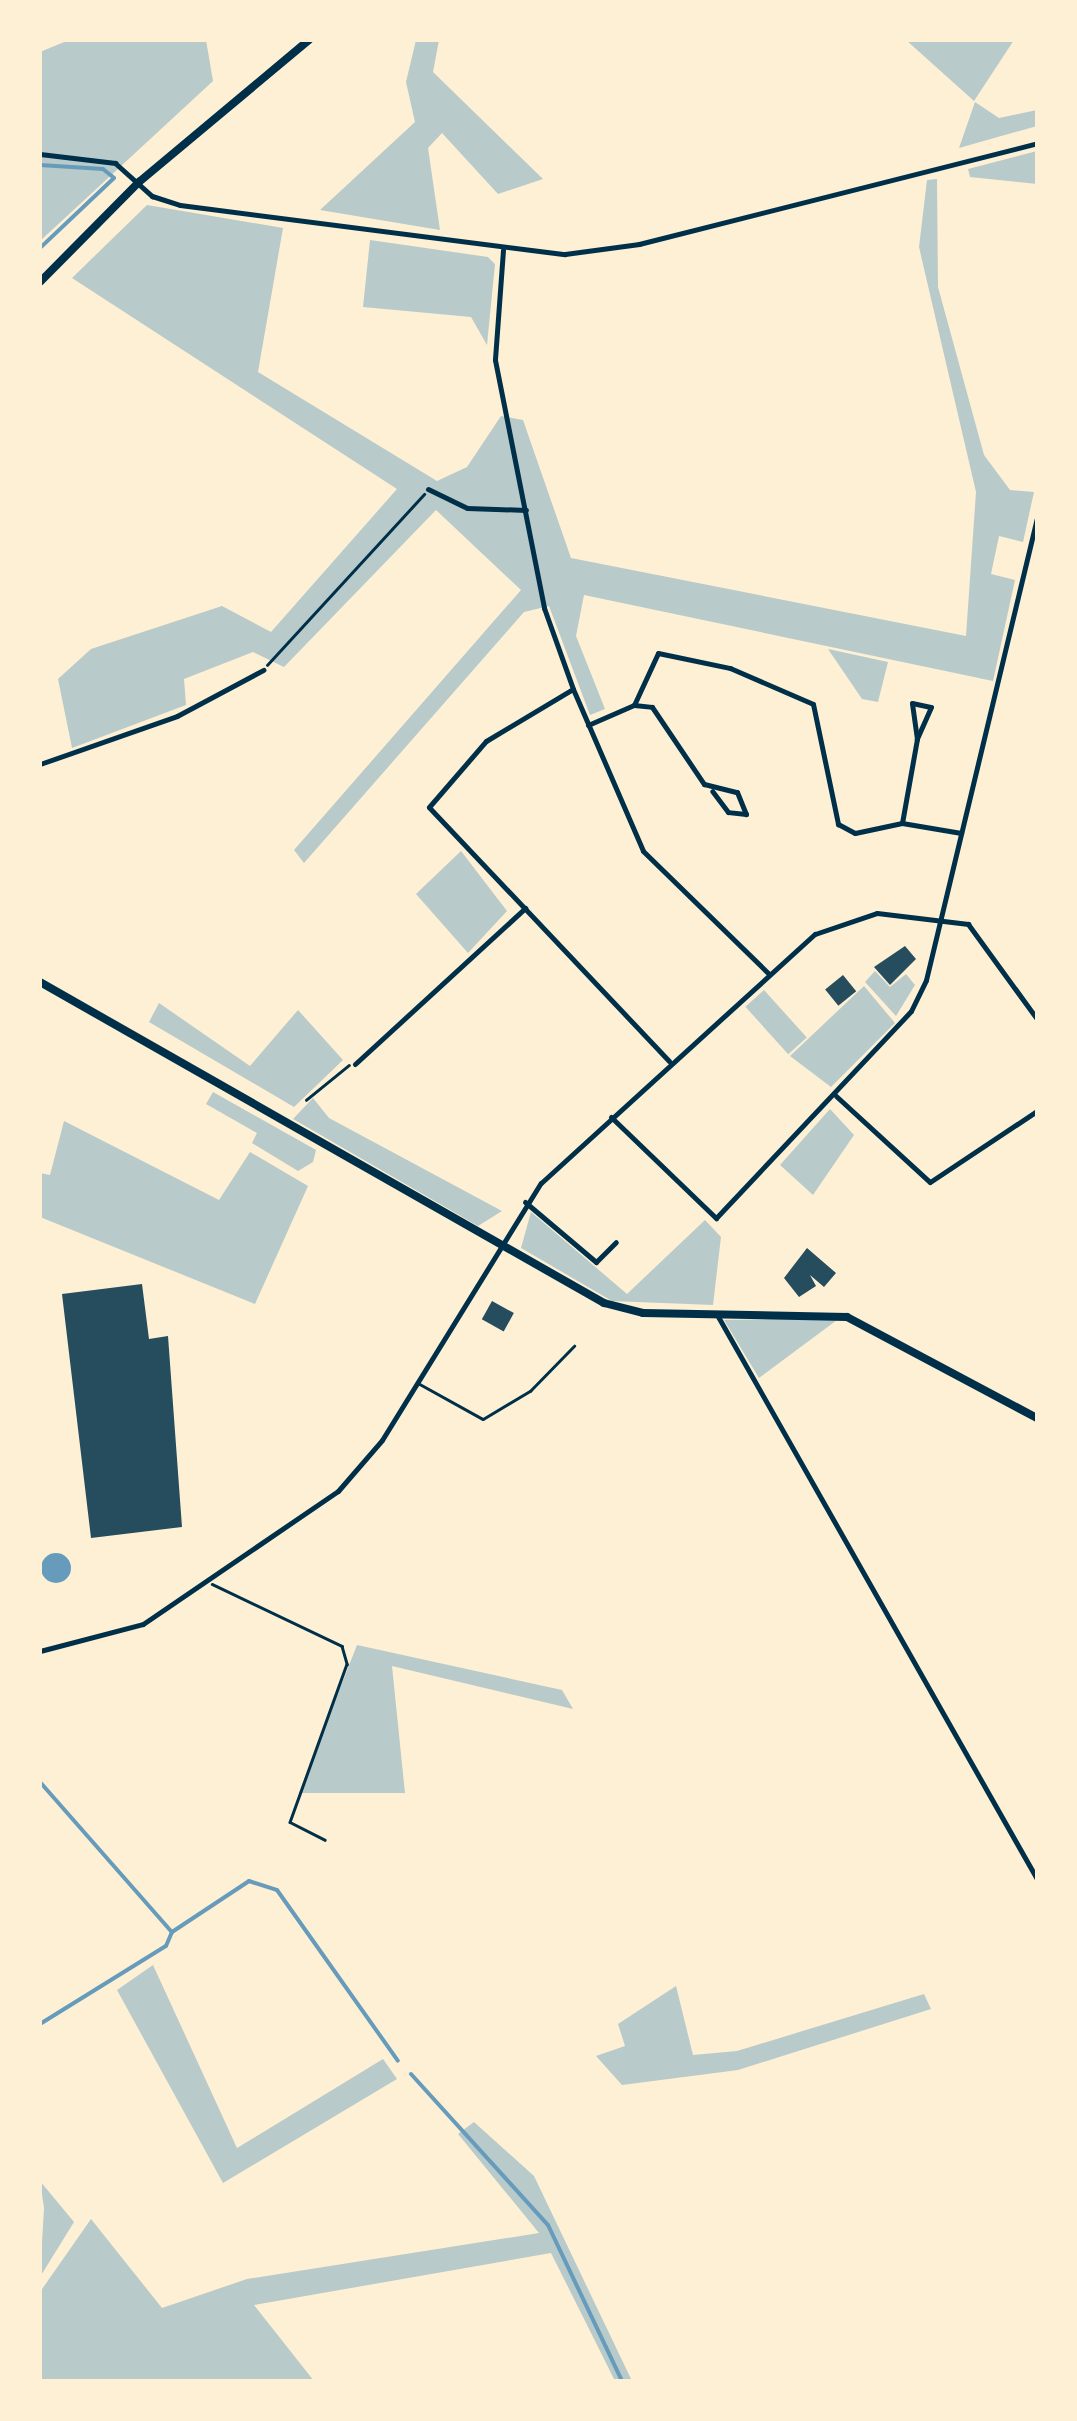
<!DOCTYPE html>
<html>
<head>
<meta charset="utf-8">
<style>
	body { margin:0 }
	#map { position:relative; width:1077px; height:2421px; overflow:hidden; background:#fdf0d5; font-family:"Sofia Sans Condensed",sans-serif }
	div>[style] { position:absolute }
	.green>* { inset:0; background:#b9caca; transform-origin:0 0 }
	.water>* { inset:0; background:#669bbc }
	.round { border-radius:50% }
	.stream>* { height:4px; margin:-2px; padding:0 2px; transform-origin:2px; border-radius:2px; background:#669bbc }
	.building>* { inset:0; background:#264d5e; transform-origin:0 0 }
	.path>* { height:2.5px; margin:-1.25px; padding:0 1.25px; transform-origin:1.25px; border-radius:1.25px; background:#003049 }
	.service>* { height:2.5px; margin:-1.25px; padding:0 1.25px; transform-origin:1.25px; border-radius:1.25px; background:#003049 }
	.minor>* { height:5px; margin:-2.5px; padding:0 2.5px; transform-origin:2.5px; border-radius:2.5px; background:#003049 }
	.secondary>* { height:8px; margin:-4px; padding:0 4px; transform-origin:4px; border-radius:4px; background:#003049 }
	.primary>* { height:8px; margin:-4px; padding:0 4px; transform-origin:4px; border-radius:4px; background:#003049 }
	span { translate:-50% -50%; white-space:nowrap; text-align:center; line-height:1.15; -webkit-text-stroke:9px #fdf0d5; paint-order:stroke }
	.frame { position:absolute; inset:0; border:42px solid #fdf0d5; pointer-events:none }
</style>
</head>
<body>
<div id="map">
	<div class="green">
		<i style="clip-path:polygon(69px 40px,206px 40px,213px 81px,40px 241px,40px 52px)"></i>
		<i style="clip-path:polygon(416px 40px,439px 40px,433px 72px,543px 179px,498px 194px,442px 133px,428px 148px,440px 230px,320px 210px,415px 122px,406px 82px)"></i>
		<i style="clip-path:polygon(906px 40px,1014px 40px,974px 101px)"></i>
		<i style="clip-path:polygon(975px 102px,999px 118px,1037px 110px,1037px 126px,959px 148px)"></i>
		<i style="clip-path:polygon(1037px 151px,1037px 184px,970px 177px,968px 169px)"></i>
		<i style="clip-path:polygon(937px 179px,938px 287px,984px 455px,1010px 490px,1034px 492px,1023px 542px,999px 536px,991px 574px,1015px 580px,993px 681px,584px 595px,576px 636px,605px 709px,590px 715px,549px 606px,524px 612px,304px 863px,294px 850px,521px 590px,436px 510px,284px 667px,253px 652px,184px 679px,186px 705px,72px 748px,58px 679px,91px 649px,222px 606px,271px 632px,397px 489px,72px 278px,147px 205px,283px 228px,258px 372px,437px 481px,467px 467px,501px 416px,523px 420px,571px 558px,966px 636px,976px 492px,919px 247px,927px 180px)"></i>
		<i style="clip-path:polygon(370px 240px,488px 257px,495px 264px,487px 345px,471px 317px,363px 307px)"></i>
		<i style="clip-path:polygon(828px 649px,888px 662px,878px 702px,862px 699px)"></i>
		<i style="clip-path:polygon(461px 851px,507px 911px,468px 953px,416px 894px)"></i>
		<i style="clip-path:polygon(875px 971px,890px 987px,906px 974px,915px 985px,896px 1016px,865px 982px)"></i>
		<i style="clip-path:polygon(864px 986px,895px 1023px,831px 1087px,790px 1056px)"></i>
		<i style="left:764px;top:990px;width:64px;height:25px;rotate:48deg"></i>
		<i style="clip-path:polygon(159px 1003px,250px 1066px,298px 1010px,343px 1060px,294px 1107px,149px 1022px)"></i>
		<i style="clip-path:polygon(213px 1092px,316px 1150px,313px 1162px,298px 1171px,252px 1143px,257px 1133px,206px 1104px)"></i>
		<i style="clip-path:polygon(313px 1098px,329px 1118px,502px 1211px,478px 1226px,293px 1119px)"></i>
		<i style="clip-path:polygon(830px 1109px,854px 1135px,813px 1195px,780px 1165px)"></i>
		<i style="clip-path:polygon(64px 1121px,219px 1200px,250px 1152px,308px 1186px,255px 1304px,40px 1217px,40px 1173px,50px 1175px)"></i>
		<i style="clip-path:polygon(531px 1212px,627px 1294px,705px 1220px,721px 1237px,713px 1305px,612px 1301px,521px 1248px)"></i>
		<i style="clip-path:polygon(821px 1318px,837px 1320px,759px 1378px,724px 1320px)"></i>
		<i style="clip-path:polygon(357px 1645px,562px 1690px,573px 1709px,392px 1666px,405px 1793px,299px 1793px)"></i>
		<i style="clip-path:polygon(153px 1965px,237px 2148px,383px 2059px,397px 2079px,223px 2183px,117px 1990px)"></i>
		<i style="clip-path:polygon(676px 1986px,693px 2055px,737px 2051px,924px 1994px,931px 2009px,738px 2070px,622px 2085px,596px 2056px,625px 2046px,618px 2024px)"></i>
		<i style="clip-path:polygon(474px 2122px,534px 2176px,632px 2381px,615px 2381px,551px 2253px,254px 2305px,314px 2381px,40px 2381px,40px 2292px,91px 2219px,162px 2308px,247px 2279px,539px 2233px,458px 2134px)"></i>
		<i style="clip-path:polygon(40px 2181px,74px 2222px,40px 2277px,44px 2208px)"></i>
	</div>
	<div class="water">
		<i class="round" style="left:41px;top:1553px;width:30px;height:30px"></i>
	</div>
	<div class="stream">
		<i style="left:40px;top:165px;width:63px;rotate:3.6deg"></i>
		<i style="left:103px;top:169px;width:14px;rotate:39deg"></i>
		<i style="left:114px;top:178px;width:102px;rotate:136.6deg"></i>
		<i style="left:40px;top:1782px;width:200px;rotate:48.7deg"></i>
		<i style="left:172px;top:1932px;width:92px;rotate:-33.5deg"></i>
		<i style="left:249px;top:1881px;width:29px;rotate:18deg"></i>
		<i style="left:277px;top:1890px;width:209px;rotate:54.7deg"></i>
		<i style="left:40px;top:2024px;width:148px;rotate:-31.8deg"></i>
		<i style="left:166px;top:1946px;width:15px;rotate:-67deg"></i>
		<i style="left:411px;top:2074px;width:204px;rotate:47.8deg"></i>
		<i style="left:548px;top:2225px;width:173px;rotate:64.6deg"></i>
	</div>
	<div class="building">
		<i style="clip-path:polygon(905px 946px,916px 959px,890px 985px,874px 967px)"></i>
		<i style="left:843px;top:975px;width:21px;height:23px;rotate:51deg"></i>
		<i style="clip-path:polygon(807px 1248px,836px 1273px,824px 1287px,810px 1275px,816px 1286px,799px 1297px,784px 1278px)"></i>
		<i style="clip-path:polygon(142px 1284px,149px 1339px,168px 1336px,182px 1527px,91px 1538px,62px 1294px)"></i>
		<i style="left:492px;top:1301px;width:25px;height:21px;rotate:29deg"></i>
	</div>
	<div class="path">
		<i style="left:267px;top:665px;width:232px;rotate:-47.4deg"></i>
		<i style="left:306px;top:1100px;width:55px;rotate:-39.1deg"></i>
	</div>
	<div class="service">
		<i style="left:418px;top:1383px;width:74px;rotate:29deg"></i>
		<i style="left:483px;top:1419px;width:55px;rotate:-30.8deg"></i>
		<i style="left:530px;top:1391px;width:63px;rotate:-45.6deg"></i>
		<i style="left:212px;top:1584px;width:144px;rotate:25.5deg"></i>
		<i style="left:342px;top:1646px;width:19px;rotate:74deg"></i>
		<i style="left:347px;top:1664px;width:168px;rotate:109.8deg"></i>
		<i style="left:290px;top:1822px;width:39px;rotate:27deg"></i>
	</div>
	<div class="minor">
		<i style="left:40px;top:154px;width:76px;rotate:6.8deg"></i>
		<i style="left:115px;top:163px;width:50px;rotate:41.7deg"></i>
		<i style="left:152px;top:196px;width:29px;rotate:18deg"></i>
		<i style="left:180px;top:205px;width:388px;rotate:7.3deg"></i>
		<i style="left:565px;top:254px;width:75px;rotate:-7.7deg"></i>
		<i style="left:639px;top:244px;width:411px;rotate:-14.2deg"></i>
		<i style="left:503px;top:250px;width:110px;rotate:94.2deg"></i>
		<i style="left:495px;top:360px;width:253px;rotate:78.8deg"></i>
		<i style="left:544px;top:608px;width:86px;rotate:70.3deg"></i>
		<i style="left:428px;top:489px;width:43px;rotate:26deg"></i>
		<i style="left:467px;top:508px;width:59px;rotate:1.9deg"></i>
		<i style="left:634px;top:705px;width:18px;rotate:6deg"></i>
		<i style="left:652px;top:707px;width:93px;rotate:56deg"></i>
		<i style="left:704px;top:784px;width:34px;rotate:14deg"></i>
		<i style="left:737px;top:792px;width:24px;rotate:68deg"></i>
		<i style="left:746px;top:814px;width:18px;rotate:-174deg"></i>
		<i style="left:728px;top:812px;width:26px;rotate:-127deg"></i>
		<i style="left:588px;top:725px;width:50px;rotate:-23.5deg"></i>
		<i style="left:634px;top:705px;width:57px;rotate:-65.2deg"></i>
		<i style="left:658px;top:653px;width:74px;rotate:11.8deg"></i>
		<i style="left:730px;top:668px;width:90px;rotate:23.4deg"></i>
		<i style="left:813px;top:704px;width:123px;rotate:78.2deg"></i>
		<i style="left:838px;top:824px;width:19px;rotate:28deg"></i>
		<i style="left:855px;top:833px;width:48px;rotate:-12deg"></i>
		<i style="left:902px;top:823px;width:60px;rotate:9.6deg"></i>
		<i style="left:40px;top:764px;width:145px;rotate:-19.3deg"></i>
		<i style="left:177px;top:716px;width:98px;rotate:-28.1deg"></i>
		<i style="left:902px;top:823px;width:85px;rotate:-79.9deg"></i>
		<i style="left:917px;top:739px;width:36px;rotate:-98deg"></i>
		<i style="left:912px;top:703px;width:19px;rotate:12deg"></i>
		<i style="left:931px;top:707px;width:35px;rotate:114deg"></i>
		<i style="left:669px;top:1061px;width:349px;rotate:-133.4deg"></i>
		<i style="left:429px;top:807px;width:87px;rotate:-49.2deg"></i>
		<i style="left:486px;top:741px;width:101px;rotate:-30.9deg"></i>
		<i style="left:573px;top:689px;width:176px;rotate:66.6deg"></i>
		<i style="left:643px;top:851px;width:175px;rotate:44.3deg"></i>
		<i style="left:355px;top:1064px;width:231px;rotate:-42.5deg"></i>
		<i style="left:836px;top:1096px;width:127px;rotate:42.5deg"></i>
		<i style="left:930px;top:1182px;width:128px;rotate:-33.6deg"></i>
		<i style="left:611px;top:1117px;width:146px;rotate:43.9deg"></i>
		<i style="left:716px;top:1218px;width:284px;rotate:-46.7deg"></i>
		<i style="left:911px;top:1011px;width:34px;rotate:-64deg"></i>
		<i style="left:926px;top:980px;width:474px;rotate:-76.5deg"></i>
		<i style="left:525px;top:1202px;width:93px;rotate:40.2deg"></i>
		<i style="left:596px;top:1262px;width:28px;rotate:-45deg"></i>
		<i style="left:716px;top:1313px;width:651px;rotate:60.44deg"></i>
		<i style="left:40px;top:1651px;width:106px;rotate:-14.7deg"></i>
		<i style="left:143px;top:1624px;width:236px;rotate:-34.3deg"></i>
		<i style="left:338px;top:1491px;width:67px;rotate:-49.2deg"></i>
		<i style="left:382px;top:1440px;width:302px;rotate:-58.3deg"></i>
		<i style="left:541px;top:1183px;width:370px;rotate:-42.3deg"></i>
		<i style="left:815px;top:934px;width:65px;rotate:-18.7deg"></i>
		<i style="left:877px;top:913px;width:92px;rotate:6.9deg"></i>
		<i style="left:968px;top:924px;width:117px;rotate:54deg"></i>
	</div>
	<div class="secondary">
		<i style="left:40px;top:282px;width:141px;rotate:-45.3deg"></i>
		<i style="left:139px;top:182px;width:222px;rotate:-39.9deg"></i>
	</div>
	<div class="primary">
		<i style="left:40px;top:982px;width:649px;rotate:29.65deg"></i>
		<i style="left:604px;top:1303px;width:40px;rotate:14.4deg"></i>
		<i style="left:643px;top:1313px;width:204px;rotate:1.1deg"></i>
		<i style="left:847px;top:1317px;width:215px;rotate:28deg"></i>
	</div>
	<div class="frame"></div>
</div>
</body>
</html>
